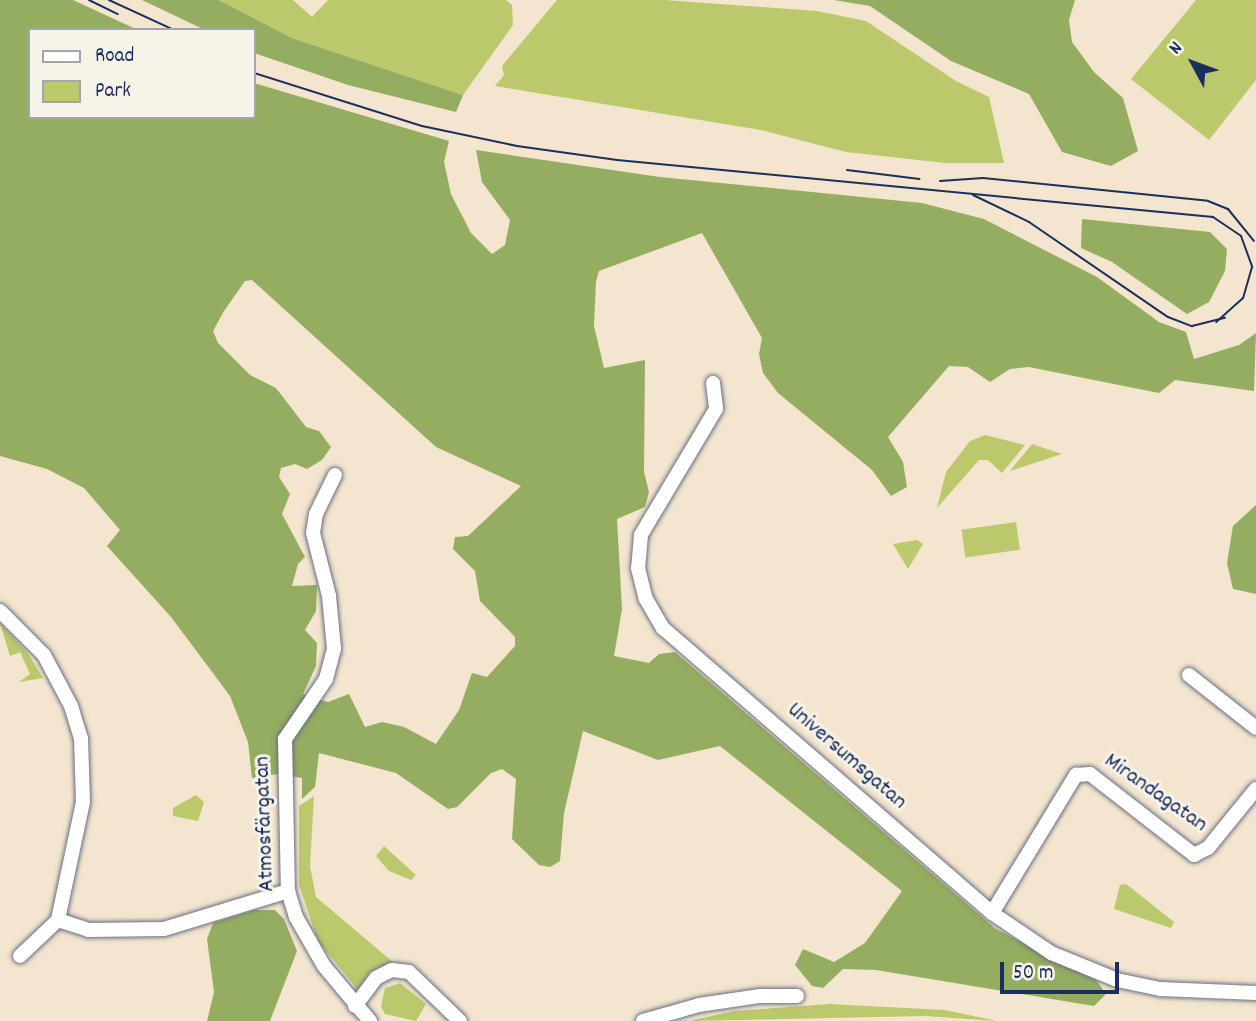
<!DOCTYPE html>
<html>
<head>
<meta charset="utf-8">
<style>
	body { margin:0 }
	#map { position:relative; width:1256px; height:1021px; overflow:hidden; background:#f4e5ce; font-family:Dekko,sans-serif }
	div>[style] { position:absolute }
	.green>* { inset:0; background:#bbc96c; transform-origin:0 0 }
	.forest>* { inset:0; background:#94ad60 }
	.roads { filter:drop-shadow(0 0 2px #676f85) drop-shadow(0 0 2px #676f85) }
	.minor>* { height:14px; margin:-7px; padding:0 7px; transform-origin:7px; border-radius:7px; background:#fff }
	.tram>* { height:2px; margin:-1px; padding:0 1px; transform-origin:1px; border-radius:1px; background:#1b2f5e }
	span { translate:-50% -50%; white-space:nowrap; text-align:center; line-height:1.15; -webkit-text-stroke:6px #f7f3e8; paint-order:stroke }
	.street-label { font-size:23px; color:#1b2f5e }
	.legend { position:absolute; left:28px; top:28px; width:228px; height:91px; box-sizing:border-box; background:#f7f3e8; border:2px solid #9fa5b1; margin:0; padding:9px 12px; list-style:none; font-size:21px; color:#1b2f5e }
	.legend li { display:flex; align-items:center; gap:14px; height:35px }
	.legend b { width:35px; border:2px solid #9fa5b1 }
	.north { position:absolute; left:1158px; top:28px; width:70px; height:70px; -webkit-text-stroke:5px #f7f3e8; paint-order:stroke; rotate:311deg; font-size:19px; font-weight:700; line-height:28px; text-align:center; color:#1b2f5e }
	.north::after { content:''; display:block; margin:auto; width:24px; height:32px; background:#1b2f5e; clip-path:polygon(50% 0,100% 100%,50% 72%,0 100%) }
	.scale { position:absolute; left:1000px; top:962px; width:119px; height:32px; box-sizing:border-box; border:4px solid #1b2f5e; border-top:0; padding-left:9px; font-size:21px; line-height:24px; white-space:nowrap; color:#1b2f5e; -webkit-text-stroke:5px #f7f3e8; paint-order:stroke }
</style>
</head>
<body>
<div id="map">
	<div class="green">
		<i style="clip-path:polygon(219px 0,293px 0,312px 17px,328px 0,506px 0,512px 5px,513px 25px,463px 95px,292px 38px)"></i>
		<i style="clip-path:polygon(557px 0,665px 0,817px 11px,866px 21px,956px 81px,989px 97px,1004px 163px,945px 163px,846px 152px,761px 130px,495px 86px,504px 75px,502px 66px)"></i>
		<i style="clip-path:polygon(1196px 0,1256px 0,1256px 80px,1209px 140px,1131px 79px)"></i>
		<i style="clip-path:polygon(985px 435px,1025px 445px,1002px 473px,988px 460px,979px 460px,937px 508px,946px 472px,970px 441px)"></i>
		<i style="clip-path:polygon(1032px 444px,1062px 454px,1010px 471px,1014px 466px)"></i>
		<i style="left:1016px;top:522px;width:28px;height:55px;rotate:82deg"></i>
		<i style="clip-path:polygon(917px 540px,923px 544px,908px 569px,893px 544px)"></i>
		<i style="clip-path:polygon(0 623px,27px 652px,43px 678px,19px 682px,30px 674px,20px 652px,10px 656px)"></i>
		<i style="clip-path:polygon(196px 795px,204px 802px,198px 821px,173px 816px,173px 808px)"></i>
		<i style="clip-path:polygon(314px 796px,310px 866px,316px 897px,394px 963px,370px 972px,358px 990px,318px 941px,299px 885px,299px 806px)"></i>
		<i style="clip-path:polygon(384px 846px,416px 875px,411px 880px,389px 871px,376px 856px)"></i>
		<i style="clip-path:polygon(1126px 884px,1174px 922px,1171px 928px,1114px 909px,1120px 885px)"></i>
		<i style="clip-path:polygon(400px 983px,426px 1004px,416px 1021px,385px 1014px,381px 1007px,385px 988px)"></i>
		<i style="clip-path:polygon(829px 1004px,945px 1010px,997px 1021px,925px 1016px,689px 1021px,734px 1011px)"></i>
	</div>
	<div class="forest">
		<i style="clip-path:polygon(evenodd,0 0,73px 0,138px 30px,30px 30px,30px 117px,254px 117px,254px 83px,449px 141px,444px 162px,451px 194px,471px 233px,492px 254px,505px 245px,510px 220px,482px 182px,476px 150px,660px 177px,922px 203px,984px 219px,1097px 277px,1159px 322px,1186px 332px,1194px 359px,1239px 345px,1256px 333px,1254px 391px,1175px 380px,1159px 393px,1029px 367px,1010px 369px,990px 382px,968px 367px,949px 366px,888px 437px,903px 462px,907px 487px,891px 496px,872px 470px,778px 393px,763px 373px,759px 354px,762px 338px,702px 233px,599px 271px,596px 281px,594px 326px,604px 368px,645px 360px,644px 472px,649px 492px,645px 507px,617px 519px,622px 609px,614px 656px,649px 663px,659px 654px,675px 652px,996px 929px,1097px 981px,1106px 994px,1094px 1006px,876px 970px,843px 969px,823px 988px,812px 986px,795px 965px,803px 949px,834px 962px,865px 943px,902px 891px,720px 746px,658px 760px,583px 731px,564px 813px,560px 861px,550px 867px,539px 865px,512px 839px,516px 779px,502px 769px,491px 773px,457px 807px,448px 809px,396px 773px,319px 753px,315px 787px,302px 799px,302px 778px,278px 774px,252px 778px,248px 742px,230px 696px,171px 617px,107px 546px,120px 530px,84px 488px,47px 469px,0 456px,0 0,252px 280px,436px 447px,521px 486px,468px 536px,455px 537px,453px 549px,475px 571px,480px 601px,515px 637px,515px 646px,487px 677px,472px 673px,459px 710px,436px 744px,404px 727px,382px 722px,365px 727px,349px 694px,328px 702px,303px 694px,316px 666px,317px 643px,305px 630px,316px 611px,317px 585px,292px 586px,298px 564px,305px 557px,282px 514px,290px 494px,279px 477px,281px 468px,295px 464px,307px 469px,322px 460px,331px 447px,319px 431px,306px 427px,276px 388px,250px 375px,218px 343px,213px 331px,224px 311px,245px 281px,252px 280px)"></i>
		<i style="clip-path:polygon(142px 0,219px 0,292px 38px,463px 95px,456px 112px,348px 85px,254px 53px,254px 30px,205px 30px)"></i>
		<i style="clip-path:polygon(834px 0,1075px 0,1069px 20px,1072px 42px,1094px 72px,1123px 98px,1138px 151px,1111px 166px,1062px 152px,1029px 94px,951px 61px,870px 6px)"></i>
		<i style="clip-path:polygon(1082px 219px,1210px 232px,1227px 249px,1225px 271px,1209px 302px,1187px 314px,1112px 262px,1081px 248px)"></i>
		<i style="clip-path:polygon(1256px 505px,1256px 594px,1233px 589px,1227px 563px,1233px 526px)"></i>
		<i style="clip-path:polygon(254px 910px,275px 910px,284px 919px,297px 951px,270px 1021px,207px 1021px,214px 992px,207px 939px,213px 923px)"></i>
	</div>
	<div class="roads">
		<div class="minor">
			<i style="left:713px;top:383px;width:26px;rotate:83deg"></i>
			<i style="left:716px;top:409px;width:147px;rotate:120.8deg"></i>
			<i style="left:641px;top:535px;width:33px;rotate:95deg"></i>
			<i style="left:638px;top:568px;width:32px;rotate:76deg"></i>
			<i style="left:646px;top:599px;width:34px;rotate:60deg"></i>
			<i style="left:663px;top:628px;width:435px;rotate:40.9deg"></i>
			<i style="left:992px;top:913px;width:71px;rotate:34.1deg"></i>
			<i style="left:1051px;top:953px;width:71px;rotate:22.2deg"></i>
			<i style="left:1117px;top:980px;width:44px;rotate:11.8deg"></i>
			<i style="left:1160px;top:989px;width:96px;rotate:2.4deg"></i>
			<i style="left:335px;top:475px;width:43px;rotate:116deg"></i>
			<i style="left:316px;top:514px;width:19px;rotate:99deg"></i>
			<i style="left:313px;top:533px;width:65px;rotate:75.7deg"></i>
			<i style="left:329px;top:596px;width:53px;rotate:84.6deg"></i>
			<i style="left:334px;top:649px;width:31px;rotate:105deg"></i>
			<i style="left:326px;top:679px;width:73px;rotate:124.3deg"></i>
			<i style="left:285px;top:739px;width:152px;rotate:88.9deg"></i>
			<i style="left:288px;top:891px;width:27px;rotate:73deg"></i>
			<i style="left:296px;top:917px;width:56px;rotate:60.3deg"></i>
			<i style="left:324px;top:966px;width:72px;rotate:50.1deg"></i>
			<i style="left:0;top:611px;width:62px;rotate:45deg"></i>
			<i style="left:44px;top:655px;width:58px;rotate:62.1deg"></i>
			<i style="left:71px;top:706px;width:34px;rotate:73deg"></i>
			<i style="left:81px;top:738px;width:64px;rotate:88.2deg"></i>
			<i style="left:83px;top:802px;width:121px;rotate:102deg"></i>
			<i style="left:1189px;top:675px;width:85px;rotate:38.3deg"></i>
			<i style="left:992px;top:913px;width:162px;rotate:-58.7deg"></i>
			<i style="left:1076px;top:775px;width:14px;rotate:-4deg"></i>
			<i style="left:1090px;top:774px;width:132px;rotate:37.9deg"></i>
			<i style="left:1194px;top:855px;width:16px;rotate:-27deg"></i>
			<i style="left:1208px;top:848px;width:76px;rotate:-50.9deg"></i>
			<i style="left:20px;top:956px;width:52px;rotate:-43.5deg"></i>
			<i style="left:58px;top:920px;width:32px;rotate:18deg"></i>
			<i style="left:88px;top:930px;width:76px;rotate:-0.8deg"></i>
			<i style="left:164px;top:929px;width:130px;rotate:-17deg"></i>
			<i style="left:355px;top:1006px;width:35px;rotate:-53deg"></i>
			<i style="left:376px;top:978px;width:18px;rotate:-27deg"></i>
			<i style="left:392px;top:970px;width:17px;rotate:7deg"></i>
			<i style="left:409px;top:972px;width:71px;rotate:43.9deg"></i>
			<i style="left:643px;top:1021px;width:58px;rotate:-15.9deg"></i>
			<i style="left:699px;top:1005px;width:62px;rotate:-8.4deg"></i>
			<i style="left:760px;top:996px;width:37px"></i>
		</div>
	</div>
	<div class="tram">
		<i style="left:89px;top:0;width:32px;rotate:26deg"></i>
		<i style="left:109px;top:0;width:72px;rotate:24.8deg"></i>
		<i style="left:254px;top:73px;width:176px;rotate:17.5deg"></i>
		<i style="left:422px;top:126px;width:97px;rotate:11.9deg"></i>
		<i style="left:517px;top:146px;width:101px;rotate:8deg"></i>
		<i style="left:617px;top:160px;width:599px;rotate:5.46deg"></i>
		<i style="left:1213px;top:217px;width:34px;rotate:34deg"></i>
		<i style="left:1241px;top:236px;width:33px;rotate:70deg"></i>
		<i style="left:1252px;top:267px;width:32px;rotate:106deg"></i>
		<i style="left:1243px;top:298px;width:36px;rotate:138deg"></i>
		<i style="left:847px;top:170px;width:73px;rotate:7.1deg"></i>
		<i style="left:940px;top:181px;width:43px;rotate:-4deg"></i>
		<i style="left:983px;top:178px;width:226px;rotate:5.8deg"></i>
		<i style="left:1208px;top:201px;width:22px;rotate:22deg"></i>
		<i style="left:1228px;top:209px;width:41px;rotate:50.9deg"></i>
		<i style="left:973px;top:195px;width:62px;rotate:25.7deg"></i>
		<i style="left:1029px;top:222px;width:168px;rotate:34.4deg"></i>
		<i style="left:1168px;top:317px;width:26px;rotate:21deg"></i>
		<i style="left:1192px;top:326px;width:34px;rotate:-14deg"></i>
	</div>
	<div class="street-label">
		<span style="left:846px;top:757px;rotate:41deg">Universumsgatan</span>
		<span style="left:1155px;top:794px;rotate:35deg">Mirandagatan</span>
		<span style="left:266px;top:824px;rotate:-92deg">Atmosfärgatan</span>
	</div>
	<ul class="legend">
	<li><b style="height:9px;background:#fff"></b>Road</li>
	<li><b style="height:19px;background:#bbc96c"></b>Park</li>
	</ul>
	<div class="north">N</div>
	<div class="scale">50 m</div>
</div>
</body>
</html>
